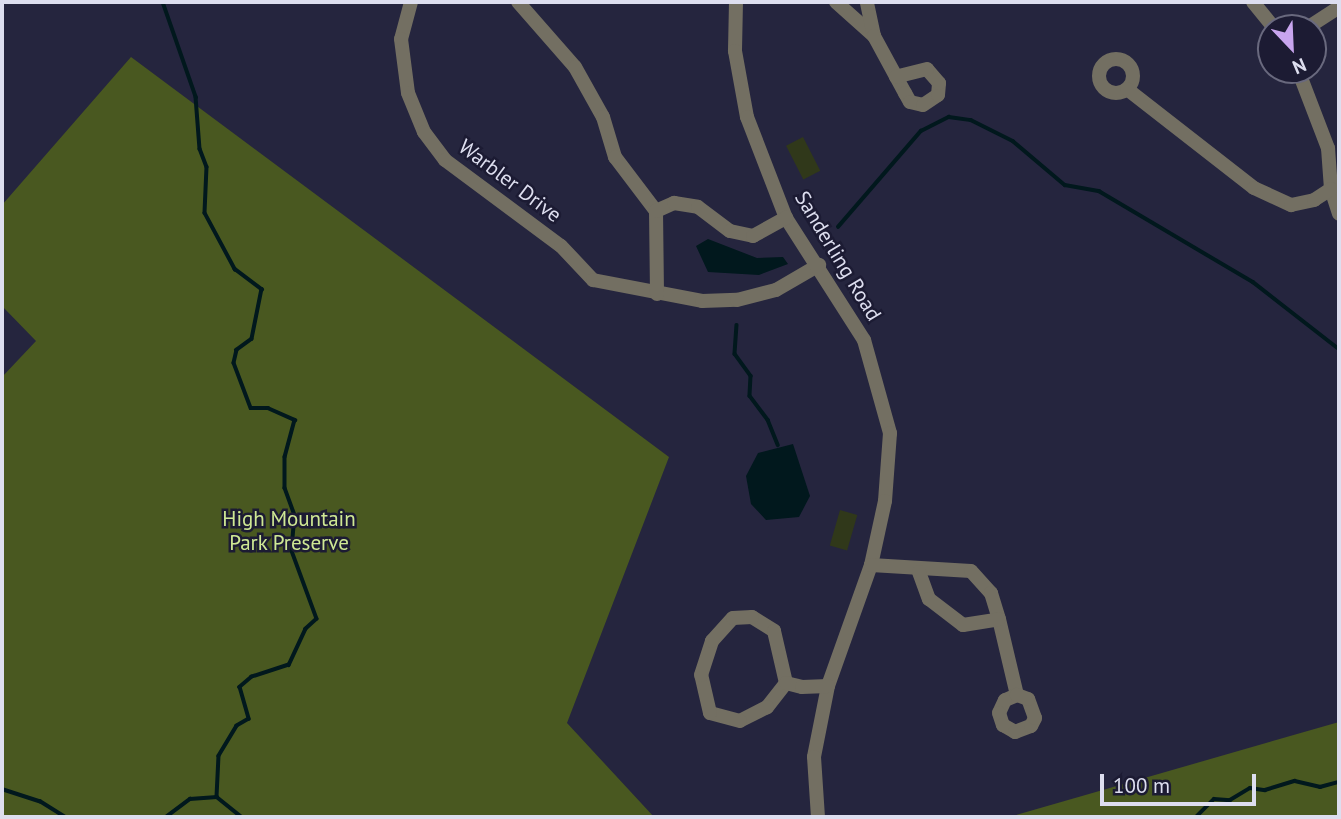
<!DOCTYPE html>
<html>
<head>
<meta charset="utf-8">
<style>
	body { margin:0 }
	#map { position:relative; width:1341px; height:819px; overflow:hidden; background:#25253e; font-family:"PT Sans",sans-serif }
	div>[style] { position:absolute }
	.green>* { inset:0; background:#30381a; transform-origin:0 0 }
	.forest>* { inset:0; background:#495820 }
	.water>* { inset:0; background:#01181d }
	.stream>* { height:3.5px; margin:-1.75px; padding:0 1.75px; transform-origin:1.75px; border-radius:1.75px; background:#01181d }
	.minor>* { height:14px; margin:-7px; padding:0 7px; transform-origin:7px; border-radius:7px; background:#736f62 }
	.minor>.ring { margin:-7px; padding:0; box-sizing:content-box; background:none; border:14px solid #736f62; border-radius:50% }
	span { translate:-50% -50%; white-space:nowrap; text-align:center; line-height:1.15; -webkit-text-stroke:5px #1c1b33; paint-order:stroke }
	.street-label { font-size:21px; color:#dddeef }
	.park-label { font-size:21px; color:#cfe894 }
	.frame { position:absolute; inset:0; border:4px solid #dddeef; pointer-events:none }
	.north { position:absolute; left:1257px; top:14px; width:70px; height:70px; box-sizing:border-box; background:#1c1b33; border:2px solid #69697e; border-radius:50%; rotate:157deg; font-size:19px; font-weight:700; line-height:28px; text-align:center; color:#dddeef }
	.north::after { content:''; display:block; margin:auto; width:24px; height:32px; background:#c8a5ee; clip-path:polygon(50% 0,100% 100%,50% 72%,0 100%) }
	.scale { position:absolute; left:1100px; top:774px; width:156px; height:32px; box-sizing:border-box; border:4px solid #dddeef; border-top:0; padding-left:9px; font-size:21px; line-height:24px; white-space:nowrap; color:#dddeef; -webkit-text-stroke:5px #1c1b33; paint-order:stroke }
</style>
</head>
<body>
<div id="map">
	<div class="green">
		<i style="left:803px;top:137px;width:38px;height:19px;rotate:63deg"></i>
		<i style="left:840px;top:510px;width:18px;height:37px;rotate:16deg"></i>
	</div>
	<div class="forest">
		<i style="clip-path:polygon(131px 57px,669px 457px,567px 723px,654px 817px,2px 817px,2px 377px,36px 341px,2px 306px,2px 205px)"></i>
		<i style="clip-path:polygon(1339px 722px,1339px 817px,1009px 817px)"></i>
	</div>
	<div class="water">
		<i style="clip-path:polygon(708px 239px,757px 258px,783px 257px,788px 264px,759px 275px,708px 272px,696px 246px)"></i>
		<i style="clip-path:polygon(793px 444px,810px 496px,799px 517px,766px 520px,751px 504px,746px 476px,758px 453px)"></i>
	</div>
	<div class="stream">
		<i style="left:163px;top:2px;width:101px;rotate:70.8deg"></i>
		<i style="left:196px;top:97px;width:52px;rotate:85.6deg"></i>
		<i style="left:200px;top:149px;width:19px;rotate:69deg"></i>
		<i style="left:207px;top:167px;width:46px;rotate:92.5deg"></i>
		<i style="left:205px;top:213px;width:64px;rotate:61.8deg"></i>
		<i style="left:235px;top:269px;width:34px;rotate:37deg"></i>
		<i style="left:262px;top:289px;width:51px;rotate:101.3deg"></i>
		<i style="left:252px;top:339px;width:19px;rotate:144deg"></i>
		<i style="left:237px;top:350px;width:13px;rotate:103deg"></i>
		<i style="left:234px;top:363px;width:48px;rotate:69.3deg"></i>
		<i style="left:251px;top:408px;width:17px"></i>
		<i style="left:268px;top:408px;width:30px;rotate:24deg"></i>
		<i style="left:295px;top:420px;width:38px;rotate:105deg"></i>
		<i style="left:285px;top:457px;width:31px;rotate:90deg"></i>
		<i style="left:285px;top:488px;width:29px;rotate:70deg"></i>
		<i style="left:295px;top:515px;width:36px;rotate:95deg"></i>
		<i style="left:292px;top:551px;width:72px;rotate:69.8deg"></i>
		<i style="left:317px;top:619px;width:15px;rotate:138deg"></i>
		<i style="left:306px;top:629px;width:40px;rotate:115deg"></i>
		<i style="left:289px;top:665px;width:39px;rotate:162deg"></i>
		<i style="left:252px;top:677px;width:16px;rotate:140deg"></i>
		<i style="left:240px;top:687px;width:33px;rotate:74deg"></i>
		<i style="left:249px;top:719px;width:14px;rotate:150deg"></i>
		<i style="left:237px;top:726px;width:35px;rotate:121deg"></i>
		<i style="left:219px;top:756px;width:41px;rotate:92.8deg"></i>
		<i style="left:838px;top:227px;width:127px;rotate:-49.2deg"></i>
		<i style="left:921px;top:131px;width:31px;rotate:-27deg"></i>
		<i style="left:949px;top:117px;width:22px;rotate:8deg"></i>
		<i style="left:971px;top:120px;width:47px;rotate:26.6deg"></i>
		<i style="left:1013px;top:141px;width:68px;rotate:40.2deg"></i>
		<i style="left:1065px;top:185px;width:35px;rotate:10deg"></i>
		<i style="left:1099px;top:191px;width:179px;rotate:30.6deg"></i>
		<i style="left:1253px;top:282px;width:109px;rotate:37.9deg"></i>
		<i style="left:737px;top:325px;width:29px;rotate:94deg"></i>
		<i style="left:735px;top:354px;width:27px;rotate:54deg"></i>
		<i style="left:751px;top:376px;width:20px;rotate:93deg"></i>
		<i style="left:750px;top:396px;width:30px;rotate:53deg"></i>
		<i style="left:768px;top:420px;width:27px;rotate:68deg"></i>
		<i style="left:2px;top:789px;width:40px;rotate:18deg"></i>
		<i style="left:40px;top:801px;width:31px;rotate:32deg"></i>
		<i style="left:166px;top:817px;width:30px;rotate:-37deg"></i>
		<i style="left:190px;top:799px;width:27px;rotate:-4deg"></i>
		<i style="left:217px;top:797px;width:32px;rotate:39deg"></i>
		<i style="left:1196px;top:817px;width:25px;rotate:-45deg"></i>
		<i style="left:1214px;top:799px;width:16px;rotate:4deg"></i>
		<i style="left:1230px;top:800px;width:23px;rotate:-31deg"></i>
		<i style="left:1250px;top:788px;width:15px;rotate:8deg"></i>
		<i style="left:1265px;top:790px;width:31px;rotate:-17deg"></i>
		<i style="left:1295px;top:781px;width:26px;rotate:13deg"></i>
		<i style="left:1320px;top:787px;width:20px;rotate:-15deg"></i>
	</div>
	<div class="minor">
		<i style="left:411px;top:2px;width:38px;rotate:105deg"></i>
		<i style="left:401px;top:39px;width:54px;rotate:82.6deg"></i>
		<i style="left:408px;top:93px;width:42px;rotate:67.7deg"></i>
		<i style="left:424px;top:132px;width:35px;rotate:53deg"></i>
		<i style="left:445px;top:160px;width:144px;rotate:36.6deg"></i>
		<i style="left:561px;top:246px;width:47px;rotate:46.7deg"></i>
		<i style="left:593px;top:280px;width:111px;rotate:10.9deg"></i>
		<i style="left:702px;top:301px;width:35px;rotate:-2deg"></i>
		<i style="left:737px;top:300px;width:40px;rotate:-14.4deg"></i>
		<i style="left:776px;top:290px;width:50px;rotate:-30.2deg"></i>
		<i style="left:518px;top:2px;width:86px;rotate:48.8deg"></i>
		<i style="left:575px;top:67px;width:57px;rotate:60.8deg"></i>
		<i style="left:603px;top:117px;width:42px;rotate:73.3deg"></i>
		<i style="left:615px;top:157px;width:68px;rotate:52.8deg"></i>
		<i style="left:656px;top:211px;width:83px;rotate:89.3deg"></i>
		<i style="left:736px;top:2px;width:49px;rotate:91.2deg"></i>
		<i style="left:735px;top:51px;width:67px;rotate:79.7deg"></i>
		<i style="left:747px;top:117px;width:108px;rotate:68.9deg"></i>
		<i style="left:786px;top:218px;width:145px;rotate:57.4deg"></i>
		<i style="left:864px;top:340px;width:97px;rotate:74.4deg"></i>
		<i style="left:890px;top:433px;width:68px;rotate:94.2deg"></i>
		<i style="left:885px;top:501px;width:66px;rotate:102.3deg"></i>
		<i style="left:871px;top:565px;width:128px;rotate:109.6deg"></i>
		<i style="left:828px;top:686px;width:72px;rotate:101.2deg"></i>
		<i style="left:814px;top:757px;width:60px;rotate:86.2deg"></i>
		<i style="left:836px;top:2px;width:51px;rotate:41.8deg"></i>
		<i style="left:874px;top:36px;width:35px;rotate:-102deg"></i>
		<i style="left:1253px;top:2px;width:33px;rotate:51deg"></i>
		<i style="left:1307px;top:28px;width:38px;rotate:-33deg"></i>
		<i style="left:874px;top:36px;width:65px;rotate:61.5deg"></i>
		<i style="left:905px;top:93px;width:10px;rotate:61deg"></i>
		<i style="left:910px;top:102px;width:13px;rotate:13deg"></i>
		<i style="left:923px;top:105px;width:18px;rotate:-34deg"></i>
		<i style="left:938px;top:95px;width:12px;rotate:-85deg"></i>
		<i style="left:939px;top:83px;width:18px;rotate:-131deg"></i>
		<i style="left:927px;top:69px;width:32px;rotate:166deg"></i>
		<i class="ring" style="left:1099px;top:59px;width:20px;height:20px"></i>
		<i style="left:1298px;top:70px;width:84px;rotate:69deg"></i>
		<i style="left:1328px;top:148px;width:41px;rotate:85.8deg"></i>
		<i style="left:1331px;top:189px;width:26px;rotate:72deg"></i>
		<i style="left:1127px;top:89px;width:161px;rotate:37.9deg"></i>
		<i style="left:1254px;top:188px;width:41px;rotate:24.7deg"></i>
		<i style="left:1291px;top:205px;width:24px;rotate:-12deg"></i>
		<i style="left:1314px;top:200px;width:20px;rotate:-33deg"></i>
		<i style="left:656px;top:211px;width:20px;rotate:-24deg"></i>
		<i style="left:674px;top:203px;width:24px;rotate:9deg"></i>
		<i style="left:698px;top:207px;width:40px;rotate:37deg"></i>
		<i style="left:730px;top:231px;width:24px;rotate:12deg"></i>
		<i style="left:753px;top:236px;width:38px;rotate:-29deg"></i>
		<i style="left:871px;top:565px;width:100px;rotate:3.4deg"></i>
		<i style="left:971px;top:571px;width:30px;rotate:48deg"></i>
		<i style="left:991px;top:593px;width:27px;rotate:73deg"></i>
		<i style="left:999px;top:619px;width:78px;rotate:76.7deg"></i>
		<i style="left:1017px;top:695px;width:13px;rotate:157deg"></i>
		<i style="left:1005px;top:700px;width:14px;rotate:115deg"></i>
		<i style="left:999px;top:713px;width:13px;rotate:72deg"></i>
		<i style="left:1003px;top:725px;width:14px;rotate:30deg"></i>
		<i style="left:1015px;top:732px;width:17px;rotate:-21deg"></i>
		<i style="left:1031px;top:726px;width:9px;rotate:-63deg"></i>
		<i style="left:1035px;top:718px;width:20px;rotate:-110deg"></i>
		<i style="left:1028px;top:699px;width:12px;rotate:-160deg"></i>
		<i style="left:919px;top:572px;width:29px;rotate:70deg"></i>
		<i style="left:929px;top:599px;width:43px;rotate:37.4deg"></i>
		<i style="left:963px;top:625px;width:36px;rotate:-9deg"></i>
		<i style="left:752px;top:617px;width:26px;rotate:32deg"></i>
		<i style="left:774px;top:631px;width:53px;rotate:77deg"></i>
		<i style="left:786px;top:683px;width:31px;rotate:128deg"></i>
		<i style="left:767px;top:707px;width:30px;rotate:153deg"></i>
		<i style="left:740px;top:721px;width:31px;rotate:-165deg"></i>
		<i style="left:710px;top:713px;width:39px;rotate:-103deg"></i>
		<i style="left:701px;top:675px;width:36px;rotate:-72deg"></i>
		<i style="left:712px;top:641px;width:31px;rotate:-48deg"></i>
		<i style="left:733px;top:618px;width:19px;rotate:-3deg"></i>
		<i style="left:786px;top:683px;width:16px;rotate:14deg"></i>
		<i style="left:802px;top:687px;width:26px;rotate:-2deg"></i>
	</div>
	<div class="street-label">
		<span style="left:510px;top:181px;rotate:37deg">Warbler Drive</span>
		<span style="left:838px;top:256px;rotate:59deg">Sanderling Road</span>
	</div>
	<div class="park-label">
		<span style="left:289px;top:531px">High Mountain<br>Park Preserve</span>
	</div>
	<div class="frame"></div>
	<div class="north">N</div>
	<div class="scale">100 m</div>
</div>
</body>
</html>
